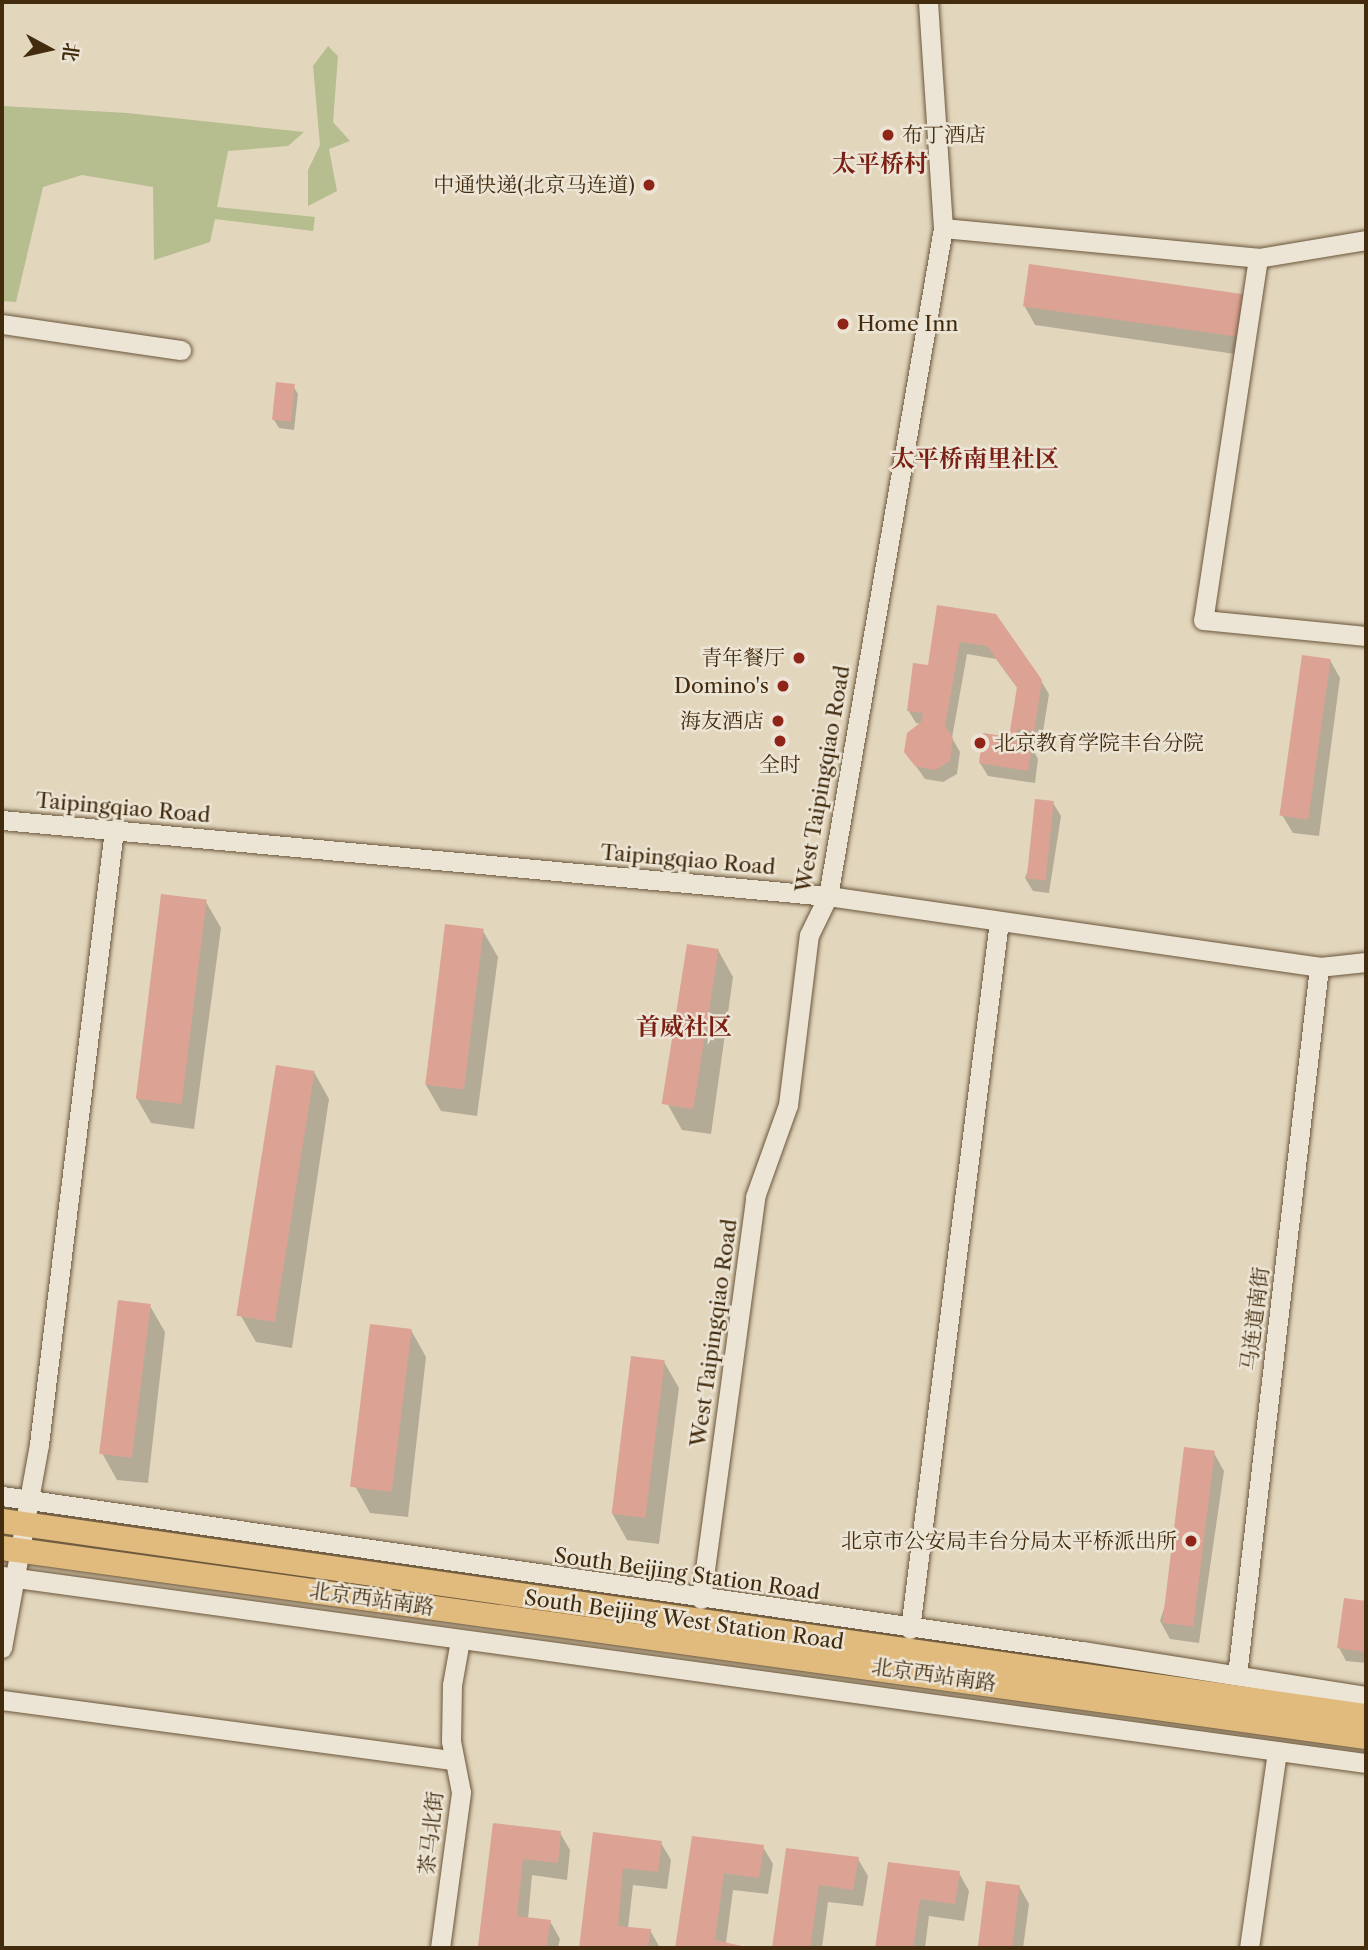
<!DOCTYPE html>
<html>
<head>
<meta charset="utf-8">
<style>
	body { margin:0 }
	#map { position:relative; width:1368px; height:1950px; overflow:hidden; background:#e2d6bd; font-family:"Libre Caslon Text","Noto Serif SC",serif }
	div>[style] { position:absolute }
	.green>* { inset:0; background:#b6bd8f }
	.shadow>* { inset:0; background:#0003 }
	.building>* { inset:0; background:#dca395; transform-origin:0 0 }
	.roads { filter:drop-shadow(0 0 2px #6b563a) drop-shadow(0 0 2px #6b563a) }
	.minor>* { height:19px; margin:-9.5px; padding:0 9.5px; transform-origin:9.5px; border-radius:9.5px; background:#ece4d4 }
	.major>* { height:24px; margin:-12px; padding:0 12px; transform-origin:12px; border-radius:12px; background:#e1bb7e }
	.dots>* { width:19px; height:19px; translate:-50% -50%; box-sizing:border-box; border:4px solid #ece4d4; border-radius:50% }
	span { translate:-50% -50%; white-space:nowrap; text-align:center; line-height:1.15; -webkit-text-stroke:5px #ece4d4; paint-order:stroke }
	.poi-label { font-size:21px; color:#432c0e }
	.left { translate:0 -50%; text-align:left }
	.right { translate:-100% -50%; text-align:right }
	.street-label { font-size:21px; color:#432c0e }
	.quarter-label { font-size:24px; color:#7a1f14; font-weight:700 }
	.frame { position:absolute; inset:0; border:4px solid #432c0e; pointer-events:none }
	.north { position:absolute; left:14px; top:14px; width:70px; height:70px; -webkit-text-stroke:5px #ece4d4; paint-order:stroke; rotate:98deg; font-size:19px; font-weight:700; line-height:28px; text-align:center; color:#432c0e }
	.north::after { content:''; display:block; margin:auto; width:24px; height:32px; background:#432c0e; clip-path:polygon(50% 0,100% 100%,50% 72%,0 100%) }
</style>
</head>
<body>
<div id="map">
	<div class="green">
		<i style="clip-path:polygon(328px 46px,338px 56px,333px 122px,350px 141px,329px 149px,337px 191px,308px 206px,308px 170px,320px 145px,313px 66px)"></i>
		<i style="clip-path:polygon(2px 106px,127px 113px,304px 132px,288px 146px,228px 151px,217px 207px,315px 217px,313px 231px,215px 219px,210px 242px,154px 260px,153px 187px,82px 175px,43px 187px,16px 302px,2px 301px)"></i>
	</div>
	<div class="shadow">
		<i style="clip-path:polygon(994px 2px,1103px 2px,995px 4px)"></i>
		<i style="clip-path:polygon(1245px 298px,1249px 356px,1035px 325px,1025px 307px)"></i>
		<i style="clip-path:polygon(293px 386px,298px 394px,294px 430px,279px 428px,274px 420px)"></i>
		<i style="clip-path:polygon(938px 607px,1041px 681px,1049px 694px,1041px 744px,1024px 745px,1031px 746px,1038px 759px,1035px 783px,988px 776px,980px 763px,1011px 739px,1018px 689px,996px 659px,967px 654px,952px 738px,960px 752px,957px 774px,943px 782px,925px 779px,906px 752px,922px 724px,916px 723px,908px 710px,929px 667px)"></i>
		<i style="clip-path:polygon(1330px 660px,1340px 678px,1319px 836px,1293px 833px,1282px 815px)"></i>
		<i style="clip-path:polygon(1053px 803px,1061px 816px,1049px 893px,1033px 891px,1025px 878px)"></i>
		<i style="clip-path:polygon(206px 902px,221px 928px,194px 1129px,151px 1123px,136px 1097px)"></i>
		<i style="clip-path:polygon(483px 931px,498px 957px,477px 1116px,441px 1111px,426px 1085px)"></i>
		<i style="clip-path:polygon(718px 950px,733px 977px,711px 1134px,682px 1130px,667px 1103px)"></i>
		<i style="clip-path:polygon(314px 1072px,329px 1099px,292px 1348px,256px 1342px,241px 1316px)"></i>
		<i style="clip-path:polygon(150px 1306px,165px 1332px,148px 1483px,117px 1480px,102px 1453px)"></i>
		<i style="clip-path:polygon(411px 1330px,426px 1357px,408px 1517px,370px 1513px,355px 1486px)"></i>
		<i style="clip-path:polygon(664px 1362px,679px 1388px,659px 1544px,627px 1540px,612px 1513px)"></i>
		<i style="clip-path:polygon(1214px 1453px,1224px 1471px,1199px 1643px,1170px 1639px,1160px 1621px)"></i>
		<i style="clip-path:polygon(1345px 1600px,1366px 1603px,1366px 1663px,1346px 1661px,1339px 1648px)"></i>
		<i style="clip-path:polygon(495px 1825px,560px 1833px,570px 1850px,567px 1880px,532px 1875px,528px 1919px,550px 1921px,560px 1939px,558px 1948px,480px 1945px)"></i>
		<i style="clip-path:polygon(595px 1834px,661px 1843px,671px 1860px,667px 1889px,633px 1885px,628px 1928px,650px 1930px,660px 1948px,581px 1948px)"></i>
		<i style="clip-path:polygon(693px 1838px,763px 1847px,773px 1864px,768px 1894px,733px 1890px,726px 1943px,750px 1948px,677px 1948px)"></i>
		<i style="clip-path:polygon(788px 1850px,858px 1859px,868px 1876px,863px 1906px,828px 1902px,822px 1948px,774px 1948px)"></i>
		<i style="clip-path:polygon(889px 1864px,959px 1873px,969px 1891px,964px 1921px,929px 1916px,925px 1948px,877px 1948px)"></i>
		<i style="clip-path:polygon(988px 1882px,1019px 1886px,1029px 1904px,1023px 1948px,978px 1948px)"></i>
	</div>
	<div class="building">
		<i style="left:1029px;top:264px;width:219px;height:43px;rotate:8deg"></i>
		<i style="left:276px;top:382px;width:19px;height:38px;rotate:6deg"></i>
		<i style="clip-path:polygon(937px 605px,996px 614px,1042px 680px,1034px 732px,1018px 729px,1016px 742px,1032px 744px,1028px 771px,979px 763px,983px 733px,1009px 737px,1017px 687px,987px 646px,960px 642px,945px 726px,953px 738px,950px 761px,935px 770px,915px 766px,904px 752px,907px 733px,921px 722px,923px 713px,907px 711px,913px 663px,928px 665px)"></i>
		<i style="left:1302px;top:655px;width:29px;height:162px;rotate:8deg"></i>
		<i style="left:1035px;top:799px;width:19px;height:80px;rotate:6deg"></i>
		<i style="left:161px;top:894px;width:46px;height:206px;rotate:7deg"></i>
		<i style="left:445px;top:924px;width:39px;height:162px;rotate:7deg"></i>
		<i style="left:687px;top:944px;width:32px;height:162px;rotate:9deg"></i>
		<i style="left:276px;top:1065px;width:39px;height:254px;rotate:9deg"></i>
		<i style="left:118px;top:1300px;width:33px;height:155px;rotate:7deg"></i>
		<i style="left:370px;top:1324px;width:42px;height:164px;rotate:7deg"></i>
		<i style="left:631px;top:1356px;width:34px;height:159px;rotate:7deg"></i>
		<i style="left:1184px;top:1447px;width:31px;height:177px;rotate:7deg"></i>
		<i style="clip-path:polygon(1344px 1598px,1366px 1601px,1366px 1652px,1337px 1648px)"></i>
		<i style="clip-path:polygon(493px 1823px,561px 1831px,558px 1863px,523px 1859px,517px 1916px,551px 1920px,546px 1948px,478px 1946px)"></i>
		<i style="clip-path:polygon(593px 1832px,662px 1841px,658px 1872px,623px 1868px,618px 1926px,651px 1929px,648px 1948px,579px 1948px)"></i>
		<i style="clip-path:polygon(692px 1836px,764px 1845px,759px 1878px,724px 1873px,715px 1940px,750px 1948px,675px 1948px)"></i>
		<i style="clip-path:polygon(786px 1848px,859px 1857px,853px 1890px,819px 1885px,810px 1948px,772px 1948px)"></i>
		<i style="clip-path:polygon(888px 1862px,960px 1871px,955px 1904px,920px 1899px,913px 1948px,875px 1948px)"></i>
		<i style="left:986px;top:1881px;width:34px;height:68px;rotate:7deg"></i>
	</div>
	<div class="roads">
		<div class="minor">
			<i style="left:943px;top:228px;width:316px;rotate:5.4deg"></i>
			<i style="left:1258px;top:258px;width:109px;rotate:-9.5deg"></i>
			<i style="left:1258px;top:258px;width:366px;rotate:98.6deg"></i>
			<i style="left:1203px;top:620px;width:164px;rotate:5.6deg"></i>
			<i style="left:2px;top:324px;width:181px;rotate:8.3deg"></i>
			<i style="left:2px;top:820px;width:829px;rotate:5.26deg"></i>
			<i style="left:828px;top:896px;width:496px;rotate:8.2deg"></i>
			<i style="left:1319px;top:967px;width:47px;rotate:-6.1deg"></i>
			<i style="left:2px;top:1496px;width:1091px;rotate:8.17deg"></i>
			<i style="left:1082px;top:1651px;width:288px;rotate:9deg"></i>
			<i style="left:2px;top:1576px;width:1377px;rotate:7.81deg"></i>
			<i style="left:701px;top:1599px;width:406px;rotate:-82.3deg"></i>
			<i style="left:755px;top:1197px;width:98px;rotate:-70.3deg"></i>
			<i style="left:788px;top:1105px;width:171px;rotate:-83deg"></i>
			<i style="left:809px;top:935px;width:43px;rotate:-64deg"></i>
			<i style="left:828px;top:896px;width:678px;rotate:-80.23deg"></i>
			<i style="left:943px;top:228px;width:226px;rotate:-93.8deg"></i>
			<i style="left:910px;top:1629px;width:713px;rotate:-82.83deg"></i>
			<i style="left:2px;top:1648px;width:207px;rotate:-79.7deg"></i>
			<i style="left:39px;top:1444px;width:619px;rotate:-83.04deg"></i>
			<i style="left:1237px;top:1675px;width:713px;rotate:-83.39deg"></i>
			<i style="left:2px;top:1700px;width:456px;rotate:7.6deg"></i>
			<i style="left:440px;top:1948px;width:157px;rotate:-82.3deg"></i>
			<i style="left:461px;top:1792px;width:52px;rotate:-101.1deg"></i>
			<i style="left:451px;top:1741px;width:56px;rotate:-89deg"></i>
			<i style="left:452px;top:1685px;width:46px;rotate:-79.9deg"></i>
			<i style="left:1249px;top:1948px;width:199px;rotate:-81.9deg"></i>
		</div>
		<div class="major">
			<i style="left:2px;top:1521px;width:1378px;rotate:8.14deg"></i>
			<i style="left:2px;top:1548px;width:1377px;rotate:7.89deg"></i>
		</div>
	</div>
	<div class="dots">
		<i style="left:888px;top:135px;background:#8f2418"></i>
		<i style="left:649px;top:185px;background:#8f2418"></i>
		<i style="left:843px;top:324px;background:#8f2418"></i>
		<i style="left:799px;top:658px;background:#8f2418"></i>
		<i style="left:783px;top:686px;background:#8f2418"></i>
		<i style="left:778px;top:721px;background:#8f2418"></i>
		<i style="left:780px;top:741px;background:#8f2418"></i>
		<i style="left:980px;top:743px;background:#8f2418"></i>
		<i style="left:1191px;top:1541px;background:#8f2418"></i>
	</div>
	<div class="poi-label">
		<span class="left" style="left:902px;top:135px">布丁酒店</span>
		<span class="right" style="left:635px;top:185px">中通快递(北京马连道)</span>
		<span class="left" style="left:857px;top:324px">Home Inn</span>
		<span class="right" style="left:785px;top:658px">青年餐厅</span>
		<span class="right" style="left:769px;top:686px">Domino's</span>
		<span class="right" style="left:764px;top:721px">海友酒店</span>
		<span class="left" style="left:994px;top:743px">北京教育学院丰台分院</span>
		<span style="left:780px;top:765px">全时</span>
		<span class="right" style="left:1177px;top:1541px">北京市公安局丰台分局太平桥派出所</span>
	</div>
	<div class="street-label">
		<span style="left:823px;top:779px;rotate:-80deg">West Taipingqiao Road</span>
		<span style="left:123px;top:808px;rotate:5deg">Taipingqiao Road</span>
		<span style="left:688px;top:860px;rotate:5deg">Taipingqiao Road</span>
		<span style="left:1255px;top:1319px;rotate:-83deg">马连道南街</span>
		<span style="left:714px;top:1333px;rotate:-82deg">West Taipingqiao Road</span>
		<span style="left:687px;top:1574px;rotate:8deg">South Beijing Station Road</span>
		<span style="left:372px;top:1599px;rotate:8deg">北京西站南路</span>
		<span style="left:684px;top:1620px;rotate:8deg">South Beijing West Station Road</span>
		<span style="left:934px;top:1675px;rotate:8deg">北京西站南路</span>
		<span style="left:431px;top:1833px;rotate:-84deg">茶马北街</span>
	</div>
	<div class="quarter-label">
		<span style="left:880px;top:164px">太平桥村</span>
		<span style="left:975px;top:459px">太平桥南里社区</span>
		<span style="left:684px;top:1027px">首威社区</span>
	</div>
	<div class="frame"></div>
	<div class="north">北</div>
</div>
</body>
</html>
